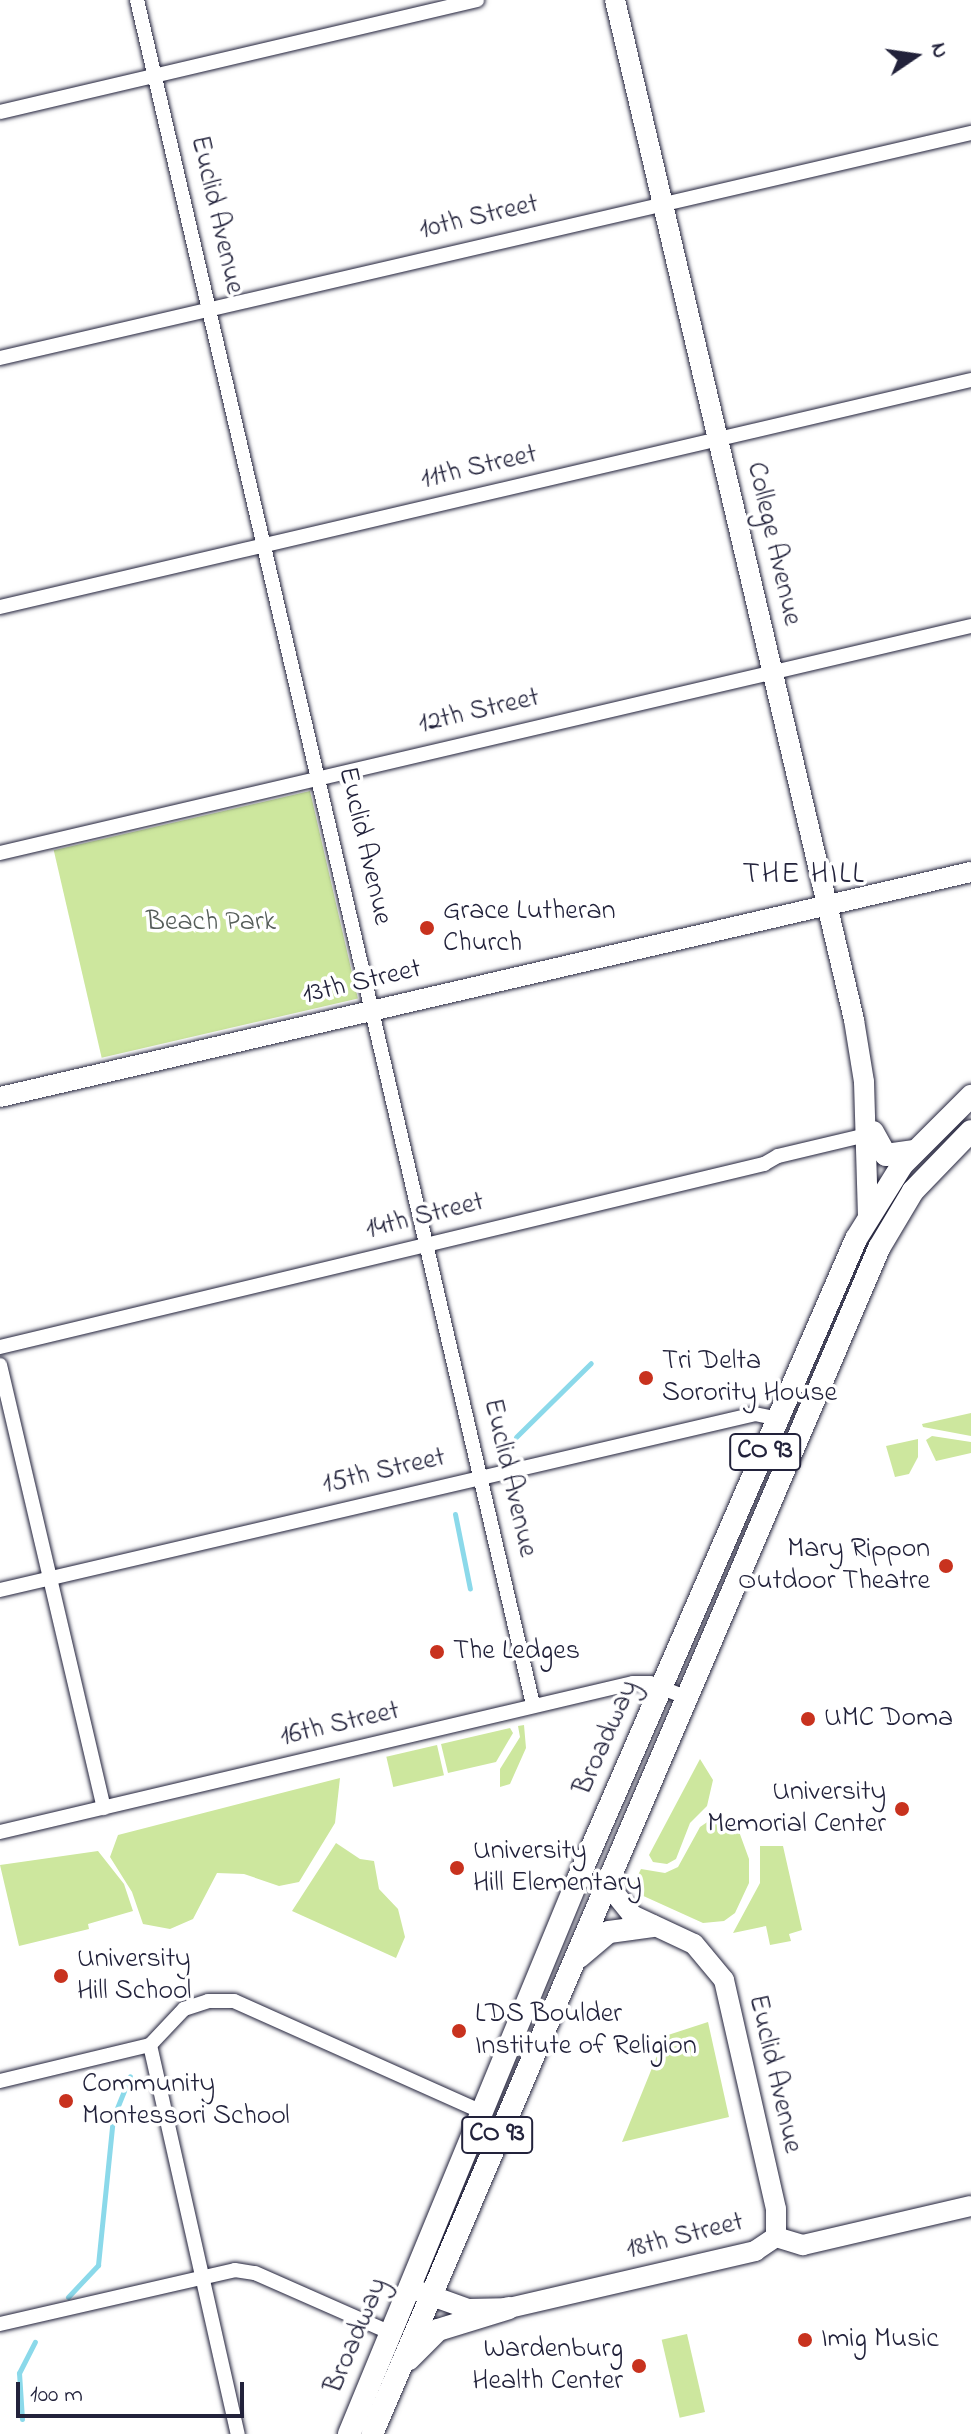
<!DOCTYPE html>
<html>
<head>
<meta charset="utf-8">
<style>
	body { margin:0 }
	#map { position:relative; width:971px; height:2434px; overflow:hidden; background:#fff; font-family:"Indie Flower",sans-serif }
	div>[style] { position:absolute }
	.green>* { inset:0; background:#cde79e; transform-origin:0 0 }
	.stream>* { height:5px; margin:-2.5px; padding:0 2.5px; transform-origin:2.5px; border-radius:2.5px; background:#8bd9ea }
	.roads { filter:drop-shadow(0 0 2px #22223b) drop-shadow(0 0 2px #22223b) }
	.street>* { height:14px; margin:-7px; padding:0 7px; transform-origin:7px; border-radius:7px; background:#fff }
	.secondary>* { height:20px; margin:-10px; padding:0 10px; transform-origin:10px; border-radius:10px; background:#fff }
	.primary>* { height:22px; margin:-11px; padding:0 11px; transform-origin:11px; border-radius:11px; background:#fff }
	.dots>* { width:22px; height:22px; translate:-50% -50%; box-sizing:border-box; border:4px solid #fff; border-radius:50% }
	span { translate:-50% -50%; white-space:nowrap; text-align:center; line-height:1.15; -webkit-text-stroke:7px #fff; paint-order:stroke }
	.shield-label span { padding:2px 6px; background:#fff; border:2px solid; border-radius:6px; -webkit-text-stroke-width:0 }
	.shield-label { font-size:26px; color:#22223b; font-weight:700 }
	.street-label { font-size:28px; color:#22223b }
	.poi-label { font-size:28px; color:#22223b }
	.left { translate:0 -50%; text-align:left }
	.right { translate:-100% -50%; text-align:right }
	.park-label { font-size:28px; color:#555d59 }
	.neighbourhood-label { font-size:30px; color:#22223b; letter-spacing:2px }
	.north { position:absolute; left:875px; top:16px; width:80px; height:80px; -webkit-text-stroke:6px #fff; paint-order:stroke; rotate:77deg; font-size:22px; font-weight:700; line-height:32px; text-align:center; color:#22223b }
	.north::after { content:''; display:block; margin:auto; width:28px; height:36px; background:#22223b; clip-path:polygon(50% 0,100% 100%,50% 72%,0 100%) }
	.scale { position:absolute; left:16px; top:2382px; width:228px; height:36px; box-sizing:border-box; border:4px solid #22223b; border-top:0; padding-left:10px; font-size:24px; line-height:28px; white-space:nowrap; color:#22223b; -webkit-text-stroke:6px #fff; paint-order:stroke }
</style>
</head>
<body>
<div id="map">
	<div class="green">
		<i style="left:310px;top:791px;width:213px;height:263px;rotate:77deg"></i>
		<i style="clip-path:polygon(971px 1413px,971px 1436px,923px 1427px,922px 1424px)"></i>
		<i style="clip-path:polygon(932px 1436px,971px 1442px,971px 1453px,936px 1461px,926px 1440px)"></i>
		<i style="clip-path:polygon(918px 1439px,918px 1457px,909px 1474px,895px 1477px,886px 1446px)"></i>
		<i style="clip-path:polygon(524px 1725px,526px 1748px,510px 1784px,500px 1787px,500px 1769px,520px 1737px,518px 1726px)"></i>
		<i style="clip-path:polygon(510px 1728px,513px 1733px,496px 1762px,448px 1773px,441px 1744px)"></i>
		<i style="left:437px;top:1745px;width:31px;height:52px;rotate:77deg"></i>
		<i style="clip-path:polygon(700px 1759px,713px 1780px,707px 1806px,690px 1823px,676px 1859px,667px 1864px,653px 1862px,649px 1855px)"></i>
		<i style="clip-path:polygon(340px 1778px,335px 1823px,299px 1882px,279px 1886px,244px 1874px,217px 1873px,193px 1919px,170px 1929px,143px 1924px,132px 1892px,110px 1857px,118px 1835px)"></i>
		<i style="clip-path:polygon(716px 1816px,737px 1826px,749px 1859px,749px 1883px,735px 1913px,724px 1921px,703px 1923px,639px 1894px,634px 1883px,641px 1869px,665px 1873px,678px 1867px,700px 1827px)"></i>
		<i style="clip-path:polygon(336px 1843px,360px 1859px,374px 1861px,379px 1889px,398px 1909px,405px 1937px,396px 1958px,292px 1911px)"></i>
		<i style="clip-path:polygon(760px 1846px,783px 1846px,802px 1930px,789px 1934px,791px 1941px,770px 1945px,766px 1926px,733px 1933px,760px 1883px)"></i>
		<i style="clip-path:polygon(98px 1851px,124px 1884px,133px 1911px,88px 1924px,89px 1929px,19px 1946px,0 1865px)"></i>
		<i style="clip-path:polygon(708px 2022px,729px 2117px,622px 2142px,665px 2036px)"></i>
		<i style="left:687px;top:2334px;width:80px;height:26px;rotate:77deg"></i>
	</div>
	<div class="stream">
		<i style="left:516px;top:1437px;width:105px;rotate:-44.6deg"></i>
		<i style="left:455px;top:1514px;width:76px;rotate:78.7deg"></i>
		<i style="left:68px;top:2297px;width:44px;rotate:-46.8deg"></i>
		<i style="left:98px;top:2265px;width:148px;rotate:-84.2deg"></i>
		<i style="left:113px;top:2118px;width:45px;rotate:-68deg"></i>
		<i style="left:22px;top:2419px;width:46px;rotate:-93.7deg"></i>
		<i style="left:19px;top:2373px;width:35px;rotate:-63deg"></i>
	</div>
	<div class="roads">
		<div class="street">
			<i style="left:137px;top:0;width:1750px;rotate:76.92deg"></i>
			<i style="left:0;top:112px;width:490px;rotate:-13.2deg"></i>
			<i style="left:0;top:358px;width:997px;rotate:-13.05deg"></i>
			<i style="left:0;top:607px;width:997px;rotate:-13.16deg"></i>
			<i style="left:0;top:853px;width:997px;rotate:-13.16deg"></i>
			<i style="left:0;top:1347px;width:786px;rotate:-13.47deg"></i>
			<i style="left:764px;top:1164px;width:16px;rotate:-30deg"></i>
			<i style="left:778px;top:1156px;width:86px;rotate:-13.4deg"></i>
			<i style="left:0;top:1365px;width:455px;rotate:76.8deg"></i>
			<i style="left:0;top:1590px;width:775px;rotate:-13.12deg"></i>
			<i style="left:755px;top:1414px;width:25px;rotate:12deg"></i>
			<i style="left:0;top:1832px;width:650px;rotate:-13.25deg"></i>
			<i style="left:633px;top:1683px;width:17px"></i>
			<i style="left:650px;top:1683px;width:43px;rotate:21.8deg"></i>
			<i style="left:150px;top:2045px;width:399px;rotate:77.3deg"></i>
			<i style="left:0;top:2081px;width:154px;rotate:-13.5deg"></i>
			<i style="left:150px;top:2045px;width:50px;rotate:-46.6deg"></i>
			<i style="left:184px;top:2009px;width:25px;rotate:-18deg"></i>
			<i style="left:208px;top:2001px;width:26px"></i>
			<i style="left:234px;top:2001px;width:274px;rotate:24.1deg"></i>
			<i style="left:0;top:2324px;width:241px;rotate:-12.9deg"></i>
			<i style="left:235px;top:2270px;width:20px;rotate:9deg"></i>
			<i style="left:255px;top:2273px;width:149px;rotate:23.8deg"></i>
		</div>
		<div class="secondary">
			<i style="left:615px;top:0;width:1048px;rotate:76.81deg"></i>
			<i style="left:854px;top:1020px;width:63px;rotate:80.8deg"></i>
			<i style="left:864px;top:1082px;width:133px;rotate:88.3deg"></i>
			<i style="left:0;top:1097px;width:997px;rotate:-13.05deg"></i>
			<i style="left:608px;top:1885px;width:38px;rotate:51deg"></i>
			<i style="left:632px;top:1915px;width:68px;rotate:25.1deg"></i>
			<i style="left:694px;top:1944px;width:47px;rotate:50.2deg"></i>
			<i style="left:724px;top:1980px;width:235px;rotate:77.2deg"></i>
			<i style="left:776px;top:2209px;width:28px;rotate:90deg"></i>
			<i style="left:776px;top:2237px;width:28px;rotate:17deg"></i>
			<i style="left:803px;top:2245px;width:172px;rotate:-13.1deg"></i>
			<i style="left:418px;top:2291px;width:53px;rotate:19.8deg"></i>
			<i style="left:468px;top:2309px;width:41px;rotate:-1.4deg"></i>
			<i style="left:509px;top:2308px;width:253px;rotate:-13deg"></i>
			<i style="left:755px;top:2251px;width:25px;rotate:-34deg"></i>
		</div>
		<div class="primary">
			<i style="left:873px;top:1132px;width:26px;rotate:61deg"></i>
			<i style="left:886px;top:1155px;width:27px;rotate:-8deg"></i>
			<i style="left:579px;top:1957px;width:39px;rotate:-40deg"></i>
			<i style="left:609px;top:1932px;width:44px;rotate:-7.8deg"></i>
			<i style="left:409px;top:2359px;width:41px;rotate:-45deg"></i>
			<i style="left:438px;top:2330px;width:74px;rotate:-17.2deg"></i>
			<i style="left:349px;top:2434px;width:600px;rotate:-67.58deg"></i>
			<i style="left:578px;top:1879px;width:698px;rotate:-66.52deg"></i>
			<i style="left:856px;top:1239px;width:87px;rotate:-58.1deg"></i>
			<i style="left:902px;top:1165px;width:98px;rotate:-45deg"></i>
			<i style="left:372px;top:2434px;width:1290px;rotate:-66.85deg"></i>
			<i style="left:879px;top:1248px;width:66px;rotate:-59.2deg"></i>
			<i style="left:913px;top:1191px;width:83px;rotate:-46deg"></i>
		</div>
	</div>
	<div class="dots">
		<i style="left:427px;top:928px;background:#c8321e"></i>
		<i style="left:646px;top:1378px;background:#c8321e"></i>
		<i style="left:946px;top:1566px;background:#c8321e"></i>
		<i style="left:437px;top:1652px;background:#c8321e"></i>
		<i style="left:808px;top:1719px;background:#c8321e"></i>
		<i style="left:902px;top:1809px;background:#c8321e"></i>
		<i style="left:457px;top:1868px;background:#c8321e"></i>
		<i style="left:61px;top:1976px;background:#c8321e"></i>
		<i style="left:459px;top:2031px;background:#c8321e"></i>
		<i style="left:66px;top:2101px;background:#c8321e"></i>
		<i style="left:805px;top:2340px;background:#c8321e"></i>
		<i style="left:639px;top:2366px;background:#c8321e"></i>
	</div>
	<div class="shield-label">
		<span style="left:765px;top:1452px">CO 93</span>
		<span style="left:497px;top:2135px">CO 93</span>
	</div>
	<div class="street-label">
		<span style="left:216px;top:215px;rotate:77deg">Euclid Avenue</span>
		<span style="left:479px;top:218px;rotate:-13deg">10th Street</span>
		<span style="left:479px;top:468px;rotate:-13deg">11th Street</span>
		<span style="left:773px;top:544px;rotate:77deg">College Avenue</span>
		<span style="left:479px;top:712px;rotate:-13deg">12th Street</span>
		<span style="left:364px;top:846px;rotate:77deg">Euclid Avenue</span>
		<span style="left:362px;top:983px;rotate:-13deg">13th Street</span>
		<span style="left:425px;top:1217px;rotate:-14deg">14th Street</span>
		<span style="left:384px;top:1472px;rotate:-13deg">15th Street</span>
		<span style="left:509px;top:1478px;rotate:77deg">Euclid Avenue</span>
		<span style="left:340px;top:1725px;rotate:-13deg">16th Street</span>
		<span style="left:607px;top:1738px;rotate:-66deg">Broadway</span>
		<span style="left:774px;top:2074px;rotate:77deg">Euclid Avenue</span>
		<span style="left:685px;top:2237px;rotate:-14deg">18th Street</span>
		<span style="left:357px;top:2336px;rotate:-67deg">Broadway</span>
	</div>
	<div class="poi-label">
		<span class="left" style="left:443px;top:928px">Grace Lutheran<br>Church</span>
		<span class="left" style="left:662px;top:1378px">Tri Delta<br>Sorority House</span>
		<span class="right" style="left:930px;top:1566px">Mary Rippon<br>Outdoor Theatre</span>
		<span class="left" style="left:453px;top:1652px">The Ledges</span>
		<span class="left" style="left:824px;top:1719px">UMC Doma</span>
		<span class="right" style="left:886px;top:1809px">University<br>Memorial Center</span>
		<span class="left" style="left:473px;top:1868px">University<br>Hill Elementary</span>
		<span class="left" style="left:77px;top:1976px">University<br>Hill School</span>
		<span class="left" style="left:475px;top:2031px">LDS Boulder<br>Institute of Religion</span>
		<span class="left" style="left:82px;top:2101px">Community<br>Montessori School</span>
		<span class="left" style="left:821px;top:2340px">Imig Music</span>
		<span class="right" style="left:623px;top:2366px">Wardenburg<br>Health Center</span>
	</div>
	<div class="park-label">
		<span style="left:211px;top:923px">Beach Park</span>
	</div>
	<div class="neighbourhood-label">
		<span style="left:804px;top:875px">THE HILL</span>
	</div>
	<div class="north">N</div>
	<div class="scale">100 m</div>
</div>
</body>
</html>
